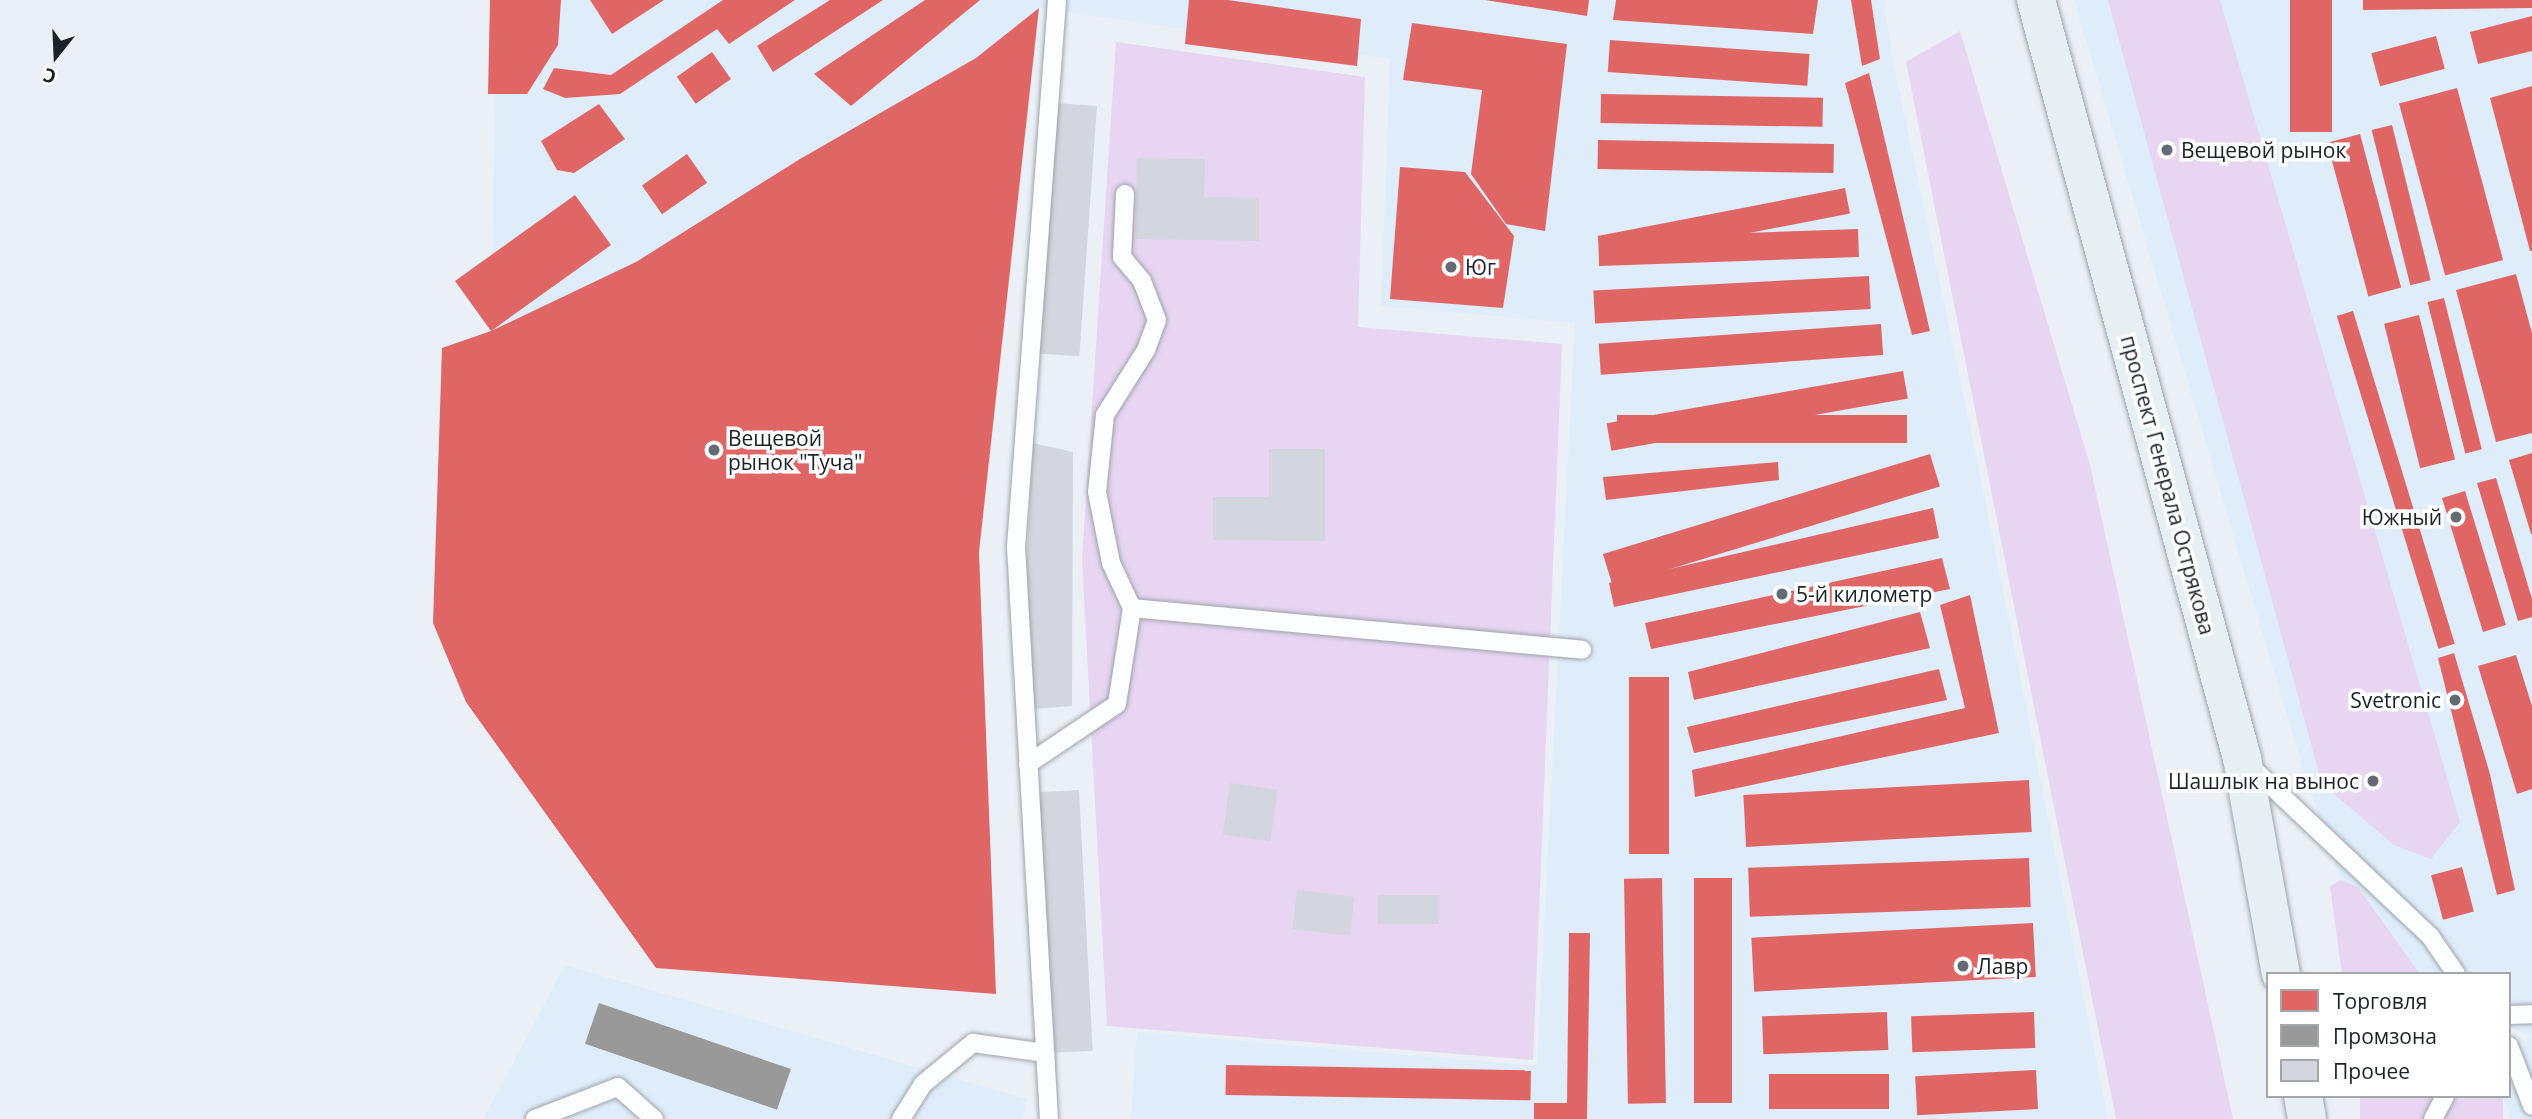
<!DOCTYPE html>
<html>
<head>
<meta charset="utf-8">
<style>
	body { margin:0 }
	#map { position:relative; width:2532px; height:1119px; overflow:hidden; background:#eaf0f6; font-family:"Open Sans",sans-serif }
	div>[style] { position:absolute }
	.built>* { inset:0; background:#dfedfb }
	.green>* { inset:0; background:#e7d5f2; transform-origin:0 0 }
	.shops>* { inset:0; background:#e06666; transform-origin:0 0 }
	.industry>* { inset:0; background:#999; transform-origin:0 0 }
	.building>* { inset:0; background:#d3d6de; transform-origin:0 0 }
	.roads { filter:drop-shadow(0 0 2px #9ea4aa) drop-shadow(0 0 2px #9ea4aa) }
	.lane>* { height:18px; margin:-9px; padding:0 9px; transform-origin:9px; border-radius:9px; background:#fcfdfe }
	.primary>* { height:38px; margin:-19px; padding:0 19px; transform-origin:19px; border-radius:19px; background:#e6eff2 }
	.dots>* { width:19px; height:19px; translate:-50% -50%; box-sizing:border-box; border:4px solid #fff; border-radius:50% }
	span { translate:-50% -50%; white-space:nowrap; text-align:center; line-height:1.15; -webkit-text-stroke:7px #fff; paint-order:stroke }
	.poi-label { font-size:21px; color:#1b222a }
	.left { translate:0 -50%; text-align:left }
	.right { translate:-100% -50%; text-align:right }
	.street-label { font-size:21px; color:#1b222a }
	.legend { position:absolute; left:2266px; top:972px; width:245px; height:126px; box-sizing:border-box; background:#fff; border:2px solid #a4a7aa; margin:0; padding:9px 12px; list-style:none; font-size:21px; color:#1b222a }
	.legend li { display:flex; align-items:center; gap:14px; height:35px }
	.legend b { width:35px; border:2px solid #a4a7aa }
	.north { position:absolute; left:21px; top:21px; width:70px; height:70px; -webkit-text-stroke:5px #fff; paint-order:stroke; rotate:198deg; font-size:19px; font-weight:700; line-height:28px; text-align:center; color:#1b222a }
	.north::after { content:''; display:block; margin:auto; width:24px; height:32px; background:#1b222a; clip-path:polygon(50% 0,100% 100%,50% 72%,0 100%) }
</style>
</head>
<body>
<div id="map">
	<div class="built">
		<i style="clip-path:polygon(497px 0,1884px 0,1892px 56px,1973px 441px,2108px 1119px,1131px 1119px,1137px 1032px,1537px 1066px,1575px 323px,1381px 306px,1390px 59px,1039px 8px,976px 58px,800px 159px,636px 262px,491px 331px)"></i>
		<i style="clip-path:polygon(2074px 0,2532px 0,2532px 1119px,2511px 1119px,2503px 1096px,2509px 1096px,2509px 1071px,2513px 1070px,2530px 1035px,2509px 1027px,2509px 974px,2420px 974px,2359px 887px,2341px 880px,2307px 783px)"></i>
		<i style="clip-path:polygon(565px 965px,1027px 1099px,1023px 1119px,483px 1119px)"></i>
	</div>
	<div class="green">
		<i style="clip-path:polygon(2108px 0,2220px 0,2460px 822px,2431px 859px,2394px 845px,2322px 784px)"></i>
		<i style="clip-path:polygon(1960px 31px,2090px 465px,2233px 1119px,2116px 1119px,1906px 62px)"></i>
		<i style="clip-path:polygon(1116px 42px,1365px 77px,1358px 327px,1562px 344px,1533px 1060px,1107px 1026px,1082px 559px)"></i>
		<i style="clip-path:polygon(2341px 880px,2358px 887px,2420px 974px,2342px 974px,2330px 886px)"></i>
		<i style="left:2360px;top:1096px;width:143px;height:23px"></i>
	</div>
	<div class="shops">
		<i style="clip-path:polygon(490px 0,561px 0,558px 45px,527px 94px,488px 94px)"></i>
		<i style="clip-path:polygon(590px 0,664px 0,612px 34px)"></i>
		<i style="clip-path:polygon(723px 0,795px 0,729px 44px,717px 29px,620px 94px,565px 98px,543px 89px,554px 68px,611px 75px)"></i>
		<i style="clip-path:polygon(830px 0,883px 0,773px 72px,757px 46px)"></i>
		<i style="clip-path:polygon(925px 0,980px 0,851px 106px,814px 74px)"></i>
		<i style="clip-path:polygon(1189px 0,1228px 0,1361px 19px,1357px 66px,1185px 44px)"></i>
		<i style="clip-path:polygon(1485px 0,1589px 0,1587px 16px)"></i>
		<i style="clip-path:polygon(1616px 0,1818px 0,1813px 34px,1613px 20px)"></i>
		<i style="clip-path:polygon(1851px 0,1871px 0,1880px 59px,1862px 66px)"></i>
		<i style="left:2290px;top:0;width:42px;height:132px"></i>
		<i style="clip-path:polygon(2363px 0,2532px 0,2532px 8px,2363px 10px)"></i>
		<i style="clip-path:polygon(1039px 8px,979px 552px,996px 994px,656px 968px,466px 702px,433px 623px,442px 348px,491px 331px,455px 281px,575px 195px,611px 245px,491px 331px,636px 262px,800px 159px,976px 58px)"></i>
		<i style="clip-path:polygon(2532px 16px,2532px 51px,2478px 64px,2470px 32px)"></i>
		<i style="clip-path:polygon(1412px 23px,1567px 44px,1545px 231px,1506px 224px,1471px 174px,1482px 90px,1403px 80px)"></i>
		<i style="left:2436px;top:36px;width:34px;height:67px;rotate:75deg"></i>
		<i style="left:1610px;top:40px;width:200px;height:32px;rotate:4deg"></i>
		<i style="left:712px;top:52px;width:33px;height:43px;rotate:55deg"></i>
		<i style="clip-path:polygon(1869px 73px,1930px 331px,1912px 335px,1845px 83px)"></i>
		<i style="clip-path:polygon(2532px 86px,2532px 251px,2530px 251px,2490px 98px)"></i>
		<i style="left:2457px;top:88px;width:178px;height:60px;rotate:75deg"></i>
		<i style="left:1601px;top:94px;width:222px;height:29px;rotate:1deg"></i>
		<i style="clip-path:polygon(599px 104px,625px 139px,574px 173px,557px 170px,541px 141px)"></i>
		<i style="left:2392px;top:125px;width:160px;height:21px;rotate:76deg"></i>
		<i style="left:2360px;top:134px;width:159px;height:34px;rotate:75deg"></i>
		<i style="left:1598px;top:140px;width:236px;height:29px;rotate:1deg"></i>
		<i style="left:687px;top:154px;width:35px;height:55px;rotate:55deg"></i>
		<i style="clip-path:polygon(1400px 167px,1465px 172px,1514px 236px,1503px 308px,1390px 299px)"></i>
		<i style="left:1845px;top:188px;width:26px;height:252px;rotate:79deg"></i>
		<i style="left:1858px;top:229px;width:28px;height:260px;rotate:88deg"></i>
		<i style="clip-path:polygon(2516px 274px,2532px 333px,2532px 433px,2496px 442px,2456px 290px)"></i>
		<i style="left:1869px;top:276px;width:33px;height:276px;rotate:87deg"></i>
		<i style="left:2444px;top:298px;width:156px;height:17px;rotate:76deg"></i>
		<i style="left:2353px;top:311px;width:348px;height:17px;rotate:73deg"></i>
		<i style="left:2419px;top:315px;width:149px;height:36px;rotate:76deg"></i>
		<i style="left:1881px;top:324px;width:31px;height:283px;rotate:86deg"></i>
		<i style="left:1903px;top:371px;width:28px;height:301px;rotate:80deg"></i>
		<i style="left:1907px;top:415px;width:28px;height:290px;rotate:90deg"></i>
		<i style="clip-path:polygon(2532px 453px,2532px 534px,2531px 534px,2509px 460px)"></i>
		<i style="left:1930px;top:454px;width:34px;height:342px;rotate:73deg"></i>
		<i style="clip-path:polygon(1778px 462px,1779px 480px,1606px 500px,1603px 477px)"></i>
		<i style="clip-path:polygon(2496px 478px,2532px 599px,2532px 617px,2518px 621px,2477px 483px)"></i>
		<i style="left:2465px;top:491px;width:140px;height:24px;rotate:73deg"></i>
		<i style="clip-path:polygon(1933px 508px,1939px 538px,1614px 607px,1609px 583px)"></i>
		<i style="clip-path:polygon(1942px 558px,1950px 589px,1651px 649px,1645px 623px)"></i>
		<i style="clip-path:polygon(1970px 595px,1999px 733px,1695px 797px,1692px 770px,1965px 708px,1940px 605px)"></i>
		<i style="clip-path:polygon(1920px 612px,1930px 648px,1694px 700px,1688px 672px)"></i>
		<i style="clip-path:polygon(2454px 653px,2490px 774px,2515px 890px,2497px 895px,2438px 658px)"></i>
		<i style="clip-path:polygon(2516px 655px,2532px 706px,2532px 789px,2517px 794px,2478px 666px)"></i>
		<i style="clip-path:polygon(1939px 669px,1947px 700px,1694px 753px,1687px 727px)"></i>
		<i style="left:1629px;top:677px;width:40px;height:177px"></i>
		<i style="left:2029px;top:780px;width:52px;height:286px;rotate:87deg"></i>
		<i style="left:2029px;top:858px;width:49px;height:281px;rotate:88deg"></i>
		<i style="left:2462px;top:867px;width:46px;height:32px;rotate:75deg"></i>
		<i style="left:1662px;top:878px;width:225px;height:38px;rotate:89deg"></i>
		<i style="left:1694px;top:878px;width:38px;height:225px"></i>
		<i style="left:2033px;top:923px;width:54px;height:282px;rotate:87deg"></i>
		<i style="clip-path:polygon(1569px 933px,1590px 933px,1587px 1119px,1534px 1119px,1534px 1103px,1567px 1103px)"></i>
		<i style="left:1887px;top:1012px;width:38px;height:125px;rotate:88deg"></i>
		<i style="left:2034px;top:1012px;width:36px;height:123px;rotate:88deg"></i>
		<i style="left:1226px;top:1065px;width:305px;height:30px;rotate:1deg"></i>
		<i style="left:2036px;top:1070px;width:39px;height:121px;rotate:87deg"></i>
		<i style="left:1889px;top:1074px;width:35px;height:120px;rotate:90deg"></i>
	</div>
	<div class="industry">
		<i style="left:599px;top:1003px;width:203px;height:43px;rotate:19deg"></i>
	</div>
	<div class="building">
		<i style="left:1055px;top:103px;width:42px;height:251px;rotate:4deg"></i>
		<i style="clip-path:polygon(1137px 158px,1205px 159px,1204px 197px,1259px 198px,1259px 241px,1136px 239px)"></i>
		<i style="clip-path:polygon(1033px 443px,1073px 452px,1072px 706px,1032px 709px,1026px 576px)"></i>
		<i style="clip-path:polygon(1269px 449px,1325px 449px,1325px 541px,1213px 540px,1213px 497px,1269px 497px)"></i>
		<i style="left:1230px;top:783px;width:48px;height:52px;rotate:8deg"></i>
		<i style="left:1079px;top:790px;width:261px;height:41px;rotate:87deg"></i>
		<i style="left:1297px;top:890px;width:58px;height:39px;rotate:7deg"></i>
		<i style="left:1378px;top:895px;width:61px;height:29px"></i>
	</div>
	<div class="roads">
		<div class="lane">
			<i style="left:1125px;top:194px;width:63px;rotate:92.7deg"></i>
			<i style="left:1122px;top:257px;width:31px;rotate:50deg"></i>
			<i style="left:1142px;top:281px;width:42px;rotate:69deg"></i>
			<i style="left:1157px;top:320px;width:32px;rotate:110deg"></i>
			<i style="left:1146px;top:350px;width:77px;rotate:122.2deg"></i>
			<i style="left:1105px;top:415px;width:77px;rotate:95.9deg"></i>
			<i style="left:1097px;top:492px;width:72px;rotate:78.8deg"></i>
			<i style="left:1111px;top:563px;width:50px;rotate:65deg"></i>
			<i style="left:1028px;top:764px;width:107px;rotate:-34deg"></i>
			<i style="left:1117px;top:704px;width:97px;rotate:-81.1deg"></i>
			<i style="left:1132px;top:608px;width:452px;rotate:5.3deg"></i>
			<i style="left:2250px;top:766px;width:248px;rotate:43.4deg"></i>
			<i style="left:2430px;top:936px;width:46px;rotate:55.6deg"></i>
			<i style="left:2509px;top:1015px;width:23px;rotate:-2deg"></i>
			<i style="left:2509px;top:1046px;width:64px;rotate:69deg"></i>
			<i style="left:535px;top:1119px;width:89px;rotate:-21.1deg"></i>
			<i style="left:618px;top:1087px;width:48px;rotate:41.6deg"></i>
			<i style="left:901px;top:1119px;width:41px;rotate:-57.8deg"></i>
			<i style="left:923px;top:1084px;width:65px;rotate:-39.4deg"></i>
			<i style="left:973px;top:1043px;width:73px;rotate:7.9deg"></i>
			<i style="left:1049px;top:1119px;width:573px;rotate:-93.3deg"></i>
			<i style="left:1016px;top:547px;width:549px;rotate:-85.71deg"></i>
			<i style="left:2433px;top:1119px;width:26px;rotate:-62deg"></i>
		</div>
		<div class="primary">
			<i style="left:2036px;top:0;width:785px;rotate:74.8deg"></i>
			<i style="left:2242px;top:758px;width:219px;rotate:79.8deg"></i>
			<i style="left:2303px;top:1096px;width:23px;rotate:80deg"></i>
		</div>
	</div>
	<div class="dots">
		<i style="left:2167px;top:150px;background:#636a71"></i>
		<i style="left:1451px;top:267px;background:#636a71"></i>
		<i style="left:714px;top:450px;background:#636a71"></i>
		<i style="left:2456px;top:517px;background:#636a71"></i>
		<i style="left:1782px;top:594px;background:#636a71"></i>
		<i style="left:2455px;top:700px;background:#636a71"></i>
		<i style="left:2373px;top:781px;background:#636a71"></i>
		<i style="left:1963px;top:966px;background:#636a71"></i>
	</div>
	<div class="poi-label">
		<span class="left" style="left:2181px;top:150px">Вещевой рынок</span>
		<span class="left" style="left:1465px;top:267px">Юг</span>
		<span class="left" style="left:728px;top:450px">Вещевой<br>рынок "Туча"</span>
		<span class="right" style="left:2442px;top:517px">Южный</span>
		<span class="left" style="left:1796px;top:594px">5-й километр</span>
		<span class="right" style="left:2441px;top:700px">Svetronic</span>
		<span class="right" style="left:2359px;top:781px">Шашлык на вынос</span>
		<span class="left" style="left:1977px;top:966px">Лавр</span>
	</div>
	<div class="street-label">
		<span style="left:2168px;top:485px;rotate:75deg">проспект Генерала Острякова</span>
	</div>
	<ul class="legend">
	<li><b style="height:19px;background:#e06666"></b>Торговля</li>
	<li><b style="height:19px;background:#999"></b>Промзона</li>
	<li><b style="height:19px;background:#d3d6de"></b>Прочее</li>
	</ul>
	<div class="north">С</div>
</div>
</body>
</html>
